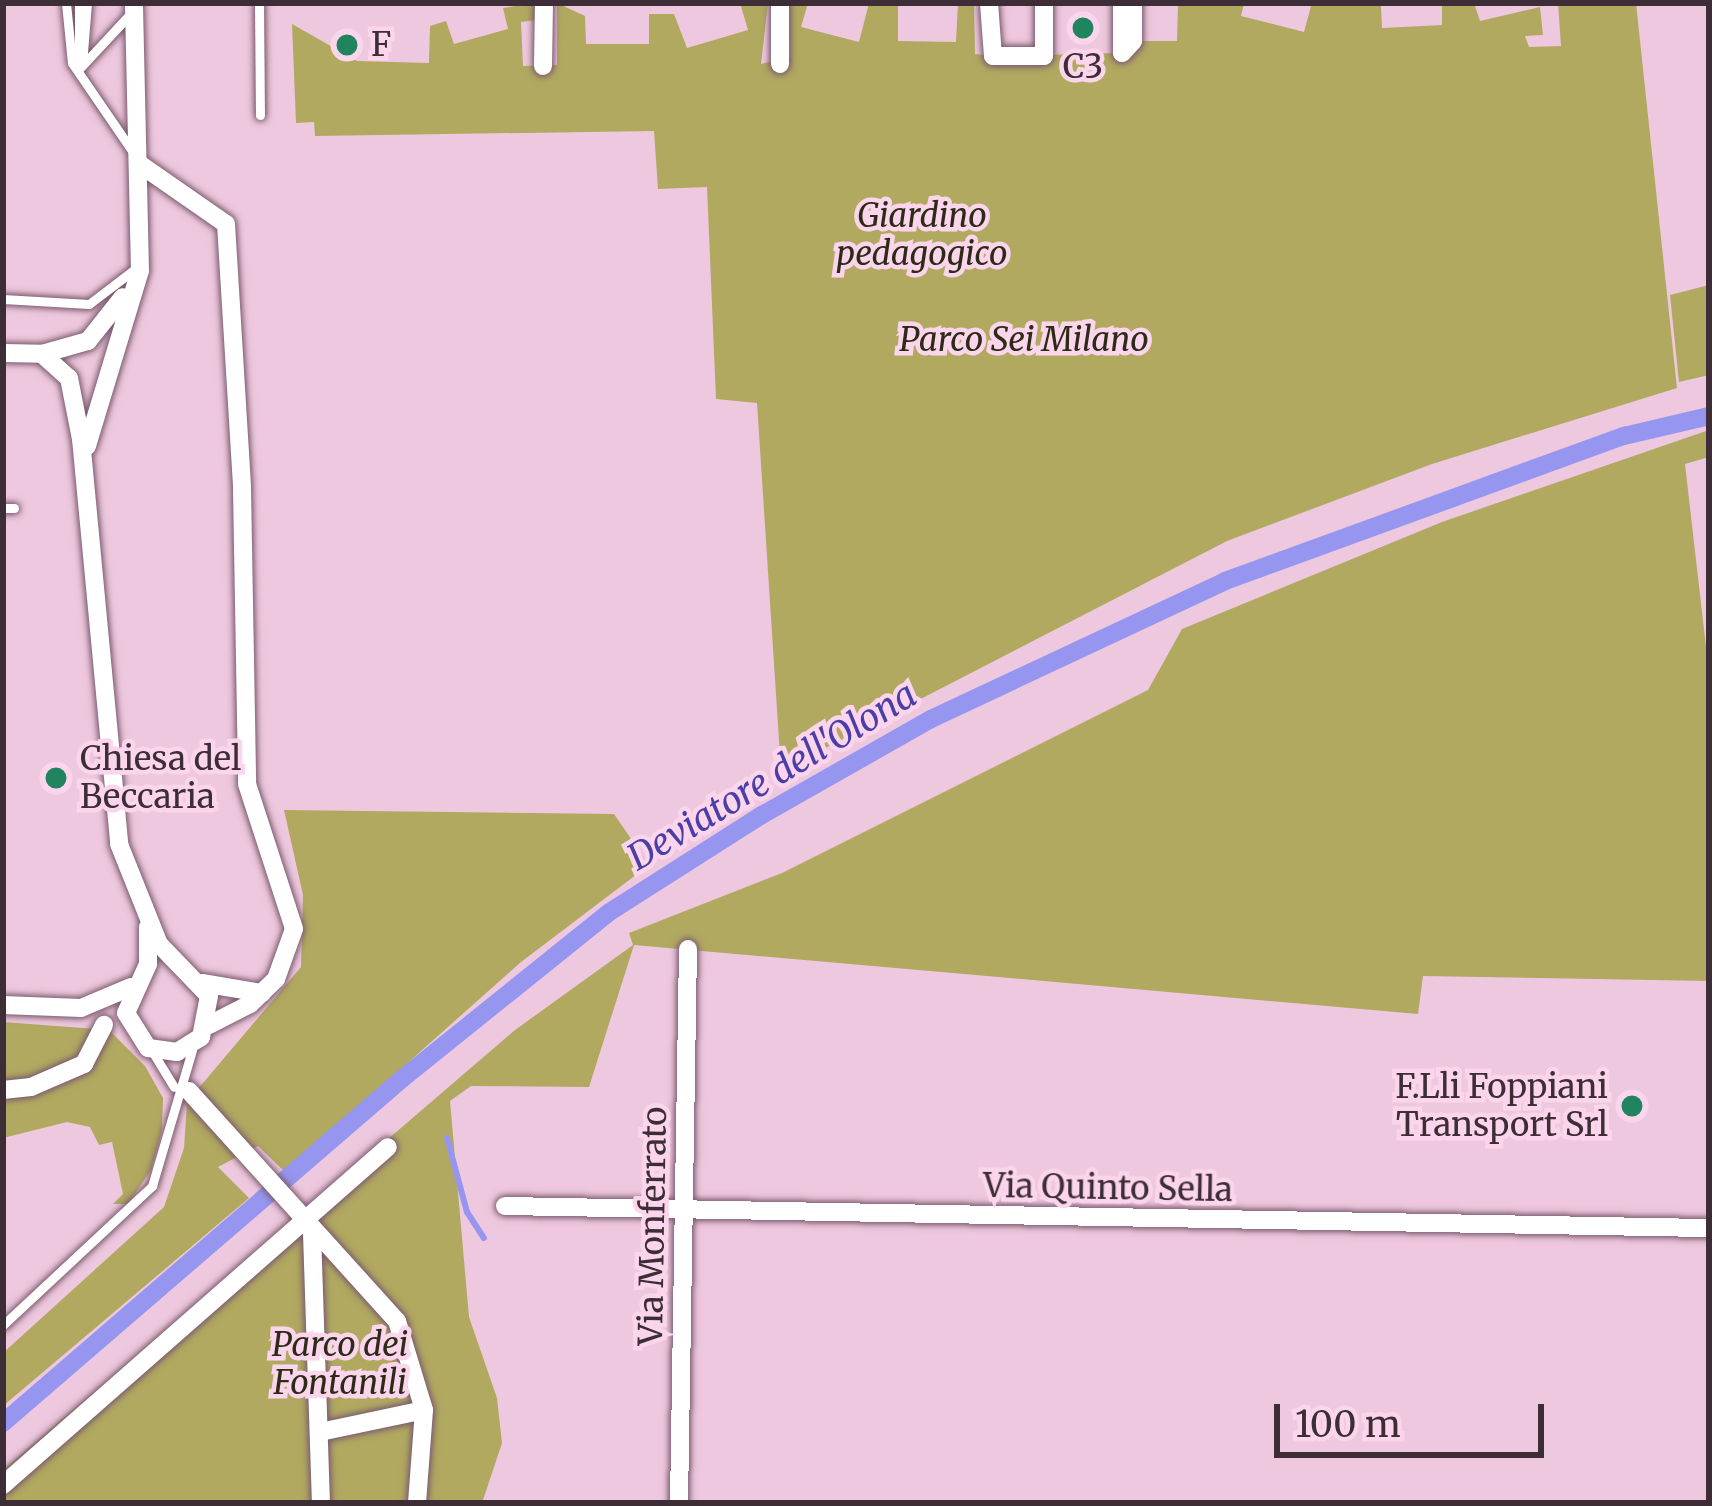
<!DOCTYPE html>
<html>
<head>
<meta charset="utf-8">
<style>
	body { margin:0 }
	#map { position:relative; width:1712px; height:1506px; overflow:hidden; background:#eec8de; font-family:Merriweather,serif }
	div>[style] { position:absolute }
	.green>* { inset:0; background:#b1a960 }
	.stream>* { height:6px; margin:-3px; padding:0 3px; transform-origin:3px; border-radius:3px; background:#9696f0 }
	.canal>* { height:18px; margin:-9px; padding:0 9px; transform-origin:9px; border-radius:9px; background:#9696f0 }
	.roads { filter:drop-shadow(0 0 3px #7b5a6e) drop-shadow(0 0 3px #7b5a6e) }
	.lane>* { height:9px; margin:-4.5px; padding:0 4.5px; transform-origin:4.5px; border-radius:4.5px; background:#fff }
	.street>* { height:18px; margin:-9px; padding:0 9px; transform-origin:9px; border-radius:9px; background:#fff }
	.dots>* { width:33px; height:33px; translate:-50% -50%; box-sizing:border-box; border:6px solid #fbd5eb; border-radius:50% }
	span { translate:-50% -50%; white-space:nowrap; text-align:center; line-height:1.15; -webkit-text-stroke:9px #fbd5eb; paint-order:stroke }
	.poi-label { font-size:33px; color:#3c2d36 }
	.left { translate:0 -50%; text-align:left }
	.right { translate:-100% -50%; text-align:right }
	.park-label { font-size:33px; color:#2d2b17; font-style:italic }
	.street-label { font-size:33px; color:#3c2d36 }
	.water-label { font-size:36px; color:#4b3fa7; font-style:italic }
	.frame { position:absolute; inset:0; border:6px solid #3c2d36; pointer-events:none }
	.scale { position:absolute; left:1274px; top:1404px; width:270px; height:54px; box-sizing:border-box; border:6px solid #3c2d36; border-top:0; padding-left:15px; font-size:36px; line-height:42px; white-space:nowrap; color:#3c2d36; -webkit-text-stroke:9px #fbd5eb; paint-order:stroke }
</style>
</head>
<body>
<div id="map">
	<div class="green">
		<i style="clip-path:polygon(536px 3px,536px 20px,521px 22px,523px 66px,557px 65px,557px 3px,585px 16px,586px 44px,649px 44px,649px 14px,674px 14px,687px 48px,748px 30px,740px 3px,768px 3px,761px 64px,790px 57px,789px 3px,808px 3px,801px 27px,859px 42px,869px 3px,898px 3px,898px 41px,956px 42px,958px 3px,974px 3px,975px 54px,993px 56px,1121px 53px,1133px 41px,1177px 41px,1178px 3px,1244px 3px,1241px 16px,1304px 32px,1311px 6px,1381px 6px,1382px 28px,1442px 25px,1442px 3px,1474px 3px,1480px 21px,1540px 7px,1543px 35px,1525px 36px,1529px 47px,1561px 46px,1558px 3px,1636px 3px,1677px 388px,1432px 464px,1227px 541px,781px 771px,757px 403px,716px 399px,707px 187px,658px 189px,654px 131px,315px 136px,314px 122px,296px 123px,292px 24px,357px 61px,429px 63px,430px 26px,446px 21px,454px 44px,508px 29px,503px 8px)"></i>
		<i style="clip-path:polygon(1709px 285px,1709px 375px,1679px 382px,1670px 295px)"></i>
		<i style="clip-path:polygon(1709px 430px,1709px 457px,1685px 464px,1709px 673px,1709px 981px,1423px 976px,1418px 1014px,634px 945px,589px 1087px,471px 1086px,450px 1101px,469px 1317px,497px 1398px,502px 1443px,482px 1503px,3px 1503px,3px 1470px,515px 1030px,633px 945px,629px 933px,782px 873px,1148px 690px,1182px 629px,1442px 522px)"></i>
		<i style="clip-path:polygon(284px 810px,614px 814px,649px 865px,521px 962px,285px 1172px,258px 1146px,218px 1167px,249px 1198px,3px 1406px,3px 1353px,164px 1207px,184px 1148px,187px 1102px,301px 967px,303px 895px)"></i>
		<i style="clip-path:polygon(3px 1022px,109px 1030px,145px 1066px,163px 1098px,162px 1130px,151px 1170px,128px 1204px,113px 1204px,123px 1194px,112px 1142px,99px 1145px,90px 1127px,67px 1122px,3px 1138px)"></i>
	</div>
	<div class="stream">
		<i style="left:447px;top:1138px;width:77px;rotate:74.9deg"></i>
		<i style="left:467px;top:1212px;width:31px;rotate:57deg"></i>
	</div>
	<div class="canal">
		<i style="left:3px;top:1423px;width:528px;rotate:-40.78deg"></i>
		<i style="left:403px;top:1078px;width:263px;rotate:-38.8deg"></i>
		<i style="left:608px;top:913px;width:183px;rotate:-32.5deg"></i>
		<i style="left:762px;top:815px;width:194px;rotate:-29.6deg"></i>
		<i style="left:931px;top:719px;width:325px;rotate:-25.1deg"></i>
		<i style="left:1225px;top:581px;width:425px;rotate:-20deg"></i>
		<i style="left:1624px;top:436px;width:87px;rotate:-13.2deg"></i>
	</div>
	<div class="roads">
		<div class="lane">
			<i style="left:66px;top:3px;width:60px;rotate:84.3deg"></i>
			<i style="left:72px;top:63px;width:108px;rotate:55.6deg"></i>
			<i style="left:79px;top:3px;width:61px;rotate:90deg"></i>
			<i style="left:259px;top:3px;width:112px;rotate:89.5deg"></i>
			<i style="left:82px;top:65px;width:62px;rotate:-85.4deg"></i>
			<i style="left:79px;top:69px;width:78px;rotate:-47.1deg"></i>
			<i style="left:3px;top:299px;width:86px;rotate:3.3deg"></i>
			<i style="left:89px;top:304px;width:58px;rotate:-37.3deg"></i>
			<i style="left:3px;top:508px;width:11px"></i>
			<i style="left:152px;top:1051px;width:42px;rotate:58.6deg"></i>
			<i style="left:3px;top:1325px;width:204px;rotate:-43deg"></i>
			<i style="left:152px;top:1186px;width:142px;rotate:-73.6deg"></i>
		</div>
		<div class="street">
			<i style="left:780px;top:3px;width:61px;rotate:90deg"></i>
			<i style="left:989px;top:3px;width:53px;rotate:85.7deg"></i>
			<i style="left:993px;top:56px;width:51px"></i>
			<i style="left:1044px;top:56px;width:53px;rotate:-90deg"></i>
			<i style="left:1122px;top:3px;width:50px;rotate:90deg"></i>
			<i style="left:1122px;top:53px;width:16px;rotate:-47deg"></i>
			<i style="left:1133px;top:41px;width:38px;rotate:-90deg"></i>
			<i style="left:543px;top:66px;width:63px;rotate:-89.1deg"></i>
			<i style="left:141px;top:165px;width:103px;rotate:34.8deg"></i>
			<i style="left:226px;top:224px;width:264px;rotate:86.5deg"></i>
			<i style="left:242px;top:488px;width:296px;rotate:89deg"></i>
			<i style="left:247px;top:784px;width:152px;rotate:72deg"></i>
			<i style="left:294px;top:929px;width:53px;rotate:109.8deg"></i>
			<i style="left:276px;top:979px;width:36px;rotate:136deg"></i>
			<i style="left:250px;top:1004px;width:46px;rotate:152.9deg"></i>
			<i style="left:3px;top:353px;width:39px;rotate:1deg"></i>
			<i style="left:42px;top:354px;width:48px;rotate:-15.8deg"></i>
			<i style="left:88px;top:341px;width:56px;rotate:-51.5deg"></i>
			<i style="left:42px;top:354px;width:36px;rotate:42deg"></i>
			<i style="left:69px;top:378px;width:62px;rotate:78.9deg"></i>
			<i style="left:81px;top:439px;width:407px;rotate:84.6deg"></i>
			<i style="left:119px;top:844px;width:108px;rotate:68.2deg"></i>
			<i style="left:159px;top:944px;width:72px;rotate:46.1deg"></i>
			<i style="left:209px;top:996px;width:42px;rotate:101deg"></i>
			<i style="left:201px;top:1037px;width:28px;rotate:148deg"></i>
			<i style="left:177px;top:1052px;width:29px;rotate:-172deg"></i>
			<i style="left:148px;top:1048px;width:41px;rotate:-122.2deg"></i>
			<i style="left:126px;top:1013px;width:54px;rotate:-65.8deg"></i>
			<i style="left:148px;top:964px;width:37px;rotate:-90deg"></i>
			<i style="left:87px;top:446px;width:183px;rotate:-73.2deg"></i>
			<i style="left:140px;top:271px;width:268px;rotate:-91.3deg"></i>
			<i style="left:202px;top:983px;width:61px;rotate:9.5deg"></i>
			<i style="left:3px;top:1005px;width:78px;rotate:2.2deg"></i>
			<i style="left:81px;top:1008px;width:54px;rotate:-22.8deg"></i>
			<i style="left:3px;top:1090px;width:28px;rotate:-6deg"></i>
			<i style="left:31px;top:1087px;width:58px;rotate:-23.5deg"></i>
			<i style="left:84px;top:1064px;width:44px;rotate:-62.9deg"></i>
			<i style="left:189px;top:1091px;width:310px;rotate:47.9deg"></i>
			<i style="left:397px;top:1321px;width:93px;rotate:73.1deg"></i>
			<i style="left:424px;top:1410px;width:93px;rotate:94.3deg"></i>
			<i style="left:505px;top:1206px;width:1204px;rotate:1.05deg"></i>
			<i style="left:312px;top:1233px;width:270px;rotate:88.1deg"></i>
			<i style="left:320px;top:1432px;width:106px;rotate:-11.9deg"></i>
			<i style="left:3px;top:1485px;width:512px;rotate:-41.28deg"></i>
			<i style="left:679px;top:1503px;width:554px;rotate:-89.07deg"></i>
		</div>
	</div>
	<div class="dots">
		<i style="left:1083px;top:28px;background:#20845e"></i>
		<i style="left:347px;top:45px;background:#20845e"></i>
		<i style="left:56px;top:778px;background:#20845e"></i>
		<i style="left:1632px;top:1106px;background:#20845e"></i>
	</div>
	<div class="poi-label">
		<span class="left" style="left:371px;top:45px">F</span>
		<span style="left:1083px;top:67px">C3</span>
		<span class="left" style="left:80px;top:778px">Chiesa del<br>Beccaria</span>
		<span class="right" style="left:1608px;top:1106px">F.Lli Foppiani<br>Transport Srl</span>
	</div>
	<div class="park-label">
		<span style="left:922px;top:235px">Giardino<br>pedagogico</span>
		<span style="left:1024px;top:340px">Parco Sei Milano</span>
		<span style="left:340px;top:1364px">Parco dei<br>Fontanili</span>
	</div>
	<div class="street-label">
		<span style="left:1108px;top:1188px;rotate:1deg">Via Quinto Sella</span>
		<span style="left:653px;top:1226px;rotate:-89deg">Via Monferrato</span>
	</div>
	<div class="water-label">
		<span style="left:772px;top:776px;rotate:-31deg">Deviatore dell'Olona</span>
	</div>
	<div class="frame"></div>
	<div class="scale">100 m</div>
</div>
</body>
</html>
